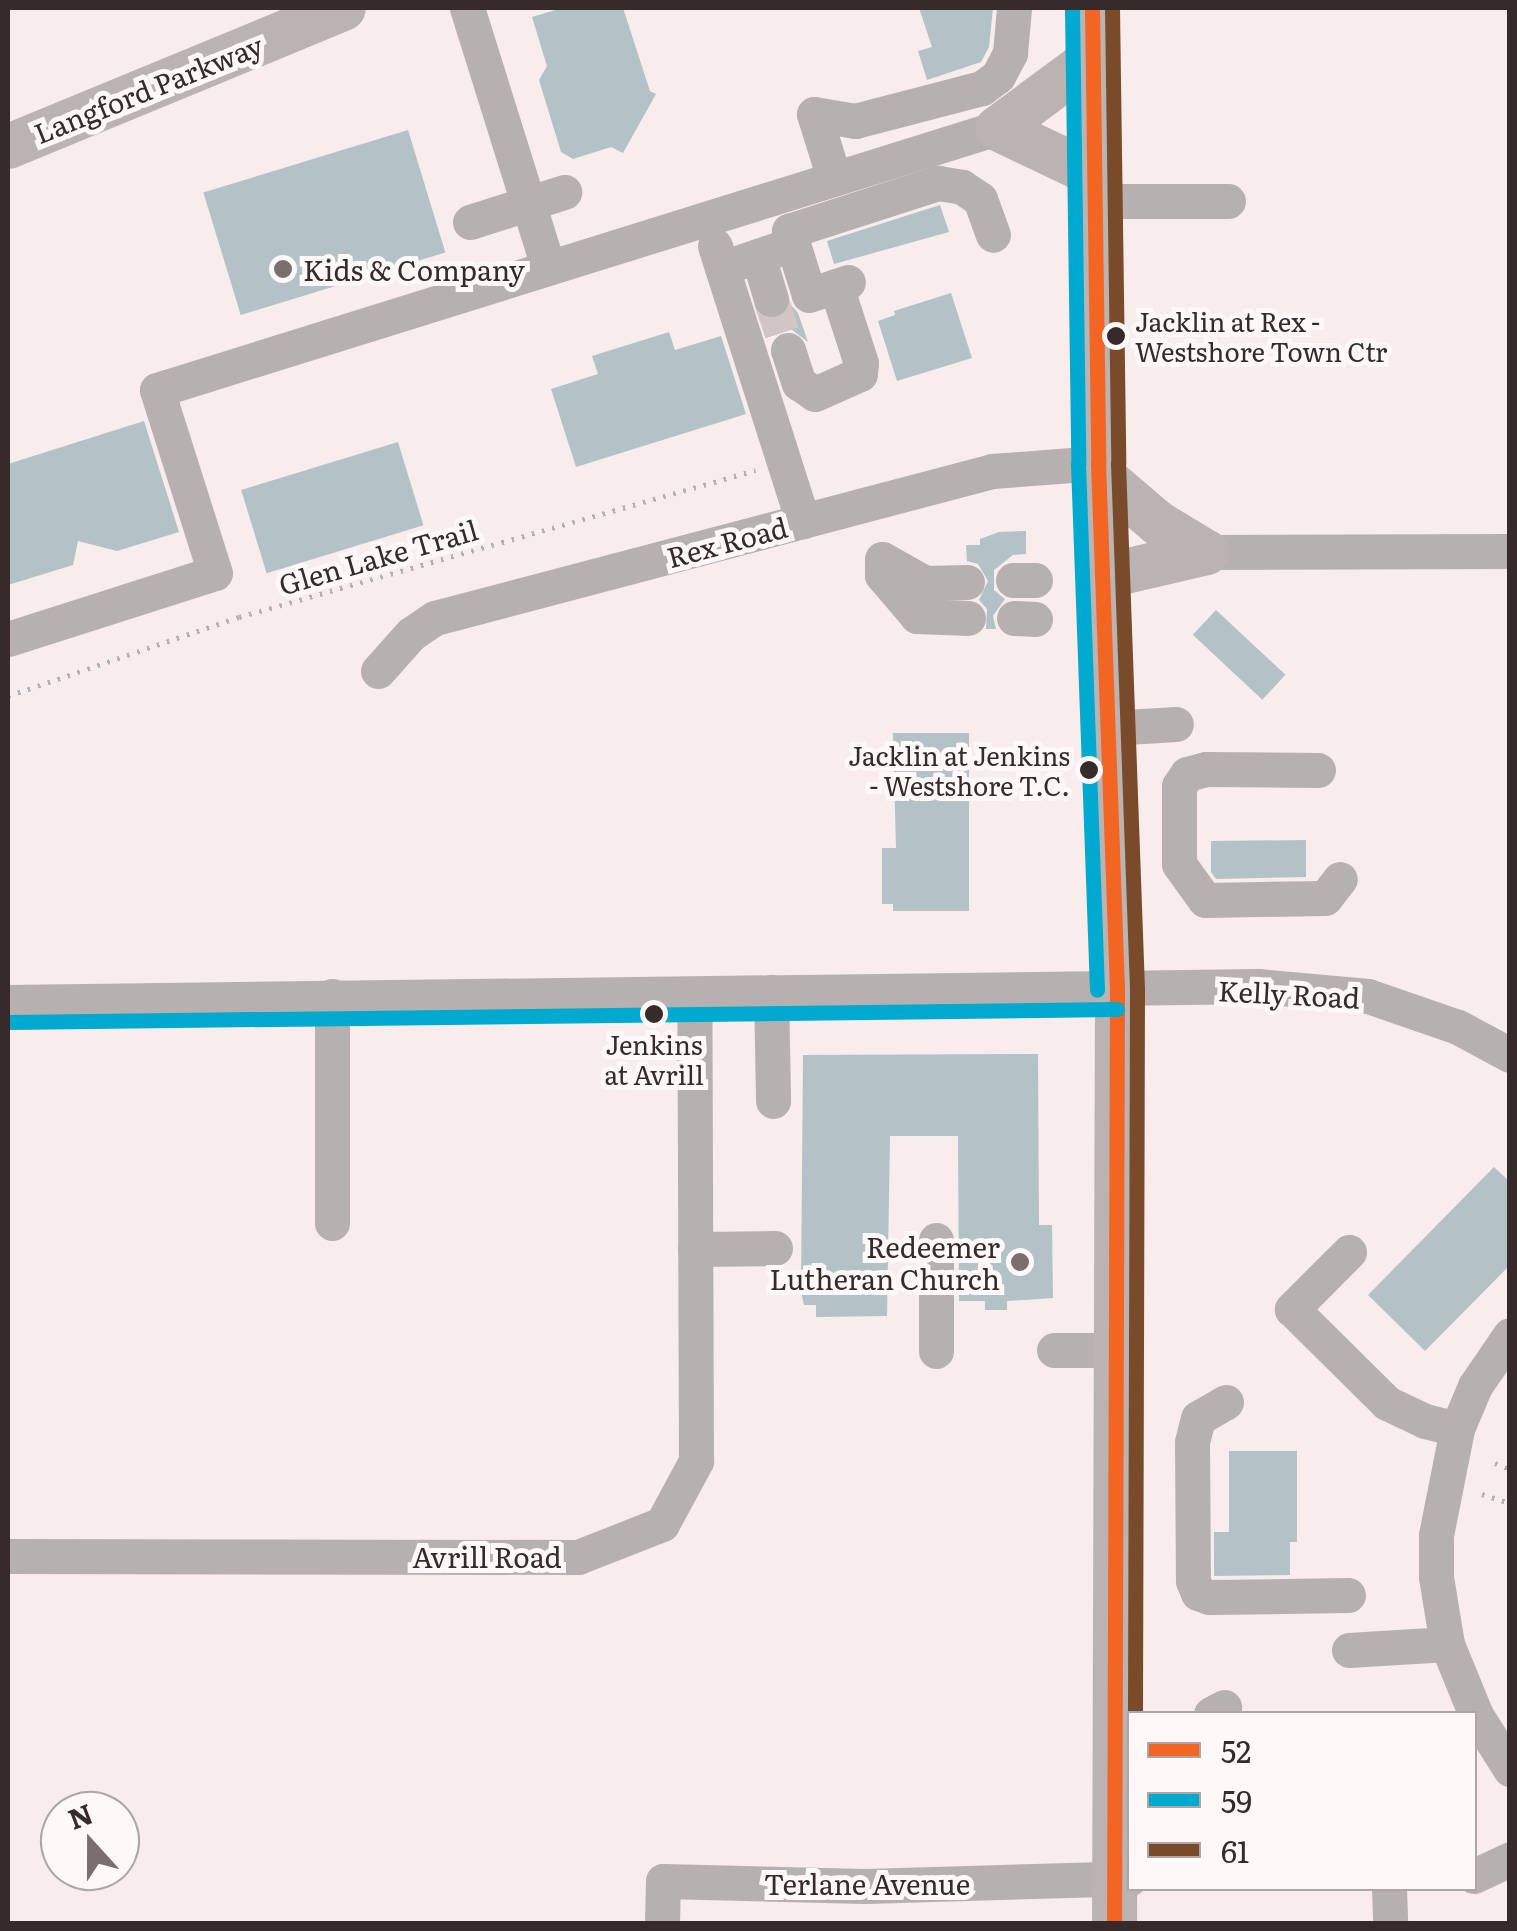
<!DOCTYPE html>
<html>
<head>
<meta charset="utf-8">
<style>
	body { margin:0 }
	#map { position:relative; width:1517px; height:1931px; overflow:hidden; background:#f8ecec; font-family:Literata,serif }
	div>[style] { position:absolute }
	.building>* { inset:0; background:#b2c2c7; transform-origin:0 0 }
	.minor-tunnel>* { height:35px; margin-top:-17.5px; transform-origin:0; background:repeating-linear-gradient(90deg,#d1c5c5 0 35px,transparent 0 53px) }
	.path>* { height:5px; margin-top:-2.5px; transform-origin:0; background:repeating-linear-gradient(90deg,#b7b0b0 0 2.5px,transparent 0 10.5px) }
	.minor>* { height:35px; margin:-17.5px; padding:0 17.5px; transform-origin:17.5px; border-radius:17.5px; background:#b6b0b0 }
	.major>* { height:45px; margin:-22.5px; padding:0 22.5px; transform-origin:22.5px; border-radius:22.5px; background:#bbb2b2 }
	.bus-1>* { height:15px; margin:-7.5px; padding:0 7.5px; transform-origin:7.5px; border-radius:7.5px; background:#f26522 }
	.bus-2>* { height:15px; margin:-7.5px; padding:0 7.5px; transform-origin:7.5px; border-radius:7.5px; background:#00a9ce }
	.bus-3>* { height:15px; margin:-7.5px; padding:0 7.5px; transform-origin:7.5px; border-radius:7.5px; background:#7a4b2a }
	.dots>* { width:28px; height:28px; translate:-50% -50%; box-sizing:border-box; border:5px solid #fef8f8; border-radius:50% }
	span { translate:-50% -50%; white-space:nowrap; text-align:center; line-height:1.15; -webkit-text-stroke:10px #fef8f8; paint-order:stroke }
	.bus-label { font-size:26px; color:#362a2b }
	.left { translate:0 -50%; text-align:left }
	.right { translate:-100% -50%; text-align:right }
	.street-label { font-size:28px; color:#362a2b }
	.poi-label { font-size:28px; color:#362a2b }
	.frame { position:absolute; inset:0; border:10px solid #362a2b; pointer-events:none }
	.legend { position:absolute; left:1127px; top:1711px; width:350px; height:180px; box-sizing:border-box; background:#fef8f8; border:2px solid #aea6a6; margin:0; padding:12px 18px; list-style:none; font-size:30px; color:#362a2b }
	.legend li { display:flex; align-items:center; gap:20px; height:50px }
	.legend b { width:50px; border:2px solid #aea6a6 }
	.north { position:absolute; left:40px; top:1791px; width:100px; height:100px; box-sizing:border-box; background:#fef8f8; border:2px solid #aea6a6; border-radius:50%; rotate:339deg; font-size:28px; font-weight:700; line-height:40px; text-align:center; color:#362a2b }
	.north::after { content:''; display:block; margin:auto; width:35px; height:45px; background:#7a6e6f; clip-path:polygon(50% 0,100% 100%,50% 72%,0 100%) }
</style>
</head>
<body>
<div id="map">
	<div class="building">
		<i style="clip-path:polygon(562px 8px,623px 8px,650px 91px,656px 94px,623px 153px,611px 147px,573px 159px,561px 152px,539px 80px,547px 66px,532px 17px)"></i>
		<i style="clip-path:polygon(919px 8px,993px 8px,989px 47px,981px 62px,927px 80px,918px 51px,932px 47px)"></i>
		<i style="left:408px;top:130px;width:128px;height:214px;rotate:73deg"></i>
		<i style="clip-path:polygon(940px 205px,949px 232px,834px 264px,827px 241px)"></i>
		<i style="clip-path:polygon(951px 293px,972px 358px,897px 381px,878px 321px,895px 315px,894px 311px)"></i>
		<i style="clip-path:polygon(791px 305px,798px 313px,808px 342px,791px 329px,772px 336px,767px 320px,778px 319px)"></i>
		<i style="clip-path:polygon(669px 332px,675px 350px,721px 336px,746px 414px,576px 467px,551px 389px,598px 374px,592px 356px)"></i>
		<i style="clip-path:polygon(144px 421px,179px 532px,117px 551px,78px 541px,73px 565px,8px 585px,8px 464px)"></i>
		<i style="left:398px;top:442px;width:87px;height:164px;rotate:73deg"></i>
		<i style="clip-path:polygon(1026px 531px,1026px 554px,1013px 555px,994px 570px,994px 590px,1005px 599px,993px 616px,996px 629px,986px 629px,987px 609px,979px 600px,988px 581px,978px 564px,967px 561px,966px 545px,980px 545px,980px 539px,999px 532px)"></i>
		<i style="left:1216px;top:610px;width:95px;height:34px;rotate:43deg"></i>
		<i style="clip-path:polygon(893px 733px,969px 733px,969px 911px,893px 911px,893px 904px,882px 904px,882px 848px,896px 848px)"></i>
		<i style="clip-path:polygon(1306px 840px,1306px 877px,1216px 879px,1211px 872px,1211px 841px)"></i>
		<i style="clip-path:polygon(1038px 1054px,1039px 1225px,1052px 1225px,1053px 1298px,1007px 1301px,1007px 1310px,985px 1310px,985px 1301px,959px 1301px,958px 1136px,890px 1136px,887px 1316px,816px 1317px,816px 1305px,804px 1305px,801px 1292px,803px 1055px)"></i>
		<i style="clip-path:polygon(1494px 1167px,1510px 1182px,1510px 1265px,1425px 1351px,1368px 1295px)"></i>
		<i style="clip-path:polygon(1229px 1451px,1297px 1451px,1297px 1542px,1290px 1542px,1290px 1575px,1214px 1576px,1214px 1532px,1229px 1532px)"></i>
	</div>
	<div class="minor-tunnel">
		<i style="left:771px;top:299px;width:54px;rotate:71.6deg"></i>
	</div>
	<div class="path">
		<i style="left:8px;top:696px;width:244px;rotate:-18.9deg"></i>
		<i style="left:239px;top:617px;width:537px;rotate:-15.87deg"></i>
		<i style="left:1495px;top:1463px;width:16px;rotate:22deg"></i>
		<i style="left:1482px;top:1494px;width:29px;rotate:18deg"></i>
	</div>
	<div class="minor">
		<i style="left:467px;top:8px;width:270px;rotate:72.6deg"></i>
		<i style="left:834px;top:178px;width:67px;rotate:-107.4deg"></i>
		<i style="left:814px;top:114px;width:42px;rotate:9.7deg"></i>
		<i style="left:855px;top:121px;width:131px;rotate:-14.6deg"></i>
		<i style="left:982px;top:88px;width:20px;rotate:-37deg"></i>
		<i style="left:998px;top:76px;width:26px;rotate:-62deg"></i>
		<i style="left:1010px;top:53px;width:45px;rotate:-84.9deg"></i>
		<i style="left:1095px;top:201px;width:133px"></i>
		<i style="left:470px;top:222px;width:99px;rotate:-17.7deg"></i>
		<i style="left:793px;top:244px;width:53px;rotate:72.6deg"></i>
		<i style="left:809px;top:295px;width:41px;rotate:-18.4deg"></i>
		<i style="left:715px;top:246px;width:289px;rotate:72.3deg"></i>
		<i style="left:758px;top:256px;width:45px;rotate:73.2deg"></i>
		<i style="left:722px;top:268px;width:75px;rotate:-18.7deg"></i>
		<i style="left:793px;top:244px;width:14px;rotate:-107deg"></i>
		<i style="left:789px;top:231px;width:157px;rotate:-17.9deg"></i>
		<i style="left:938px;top:183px;width:24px;rotate:9deg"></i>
		<i style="left:962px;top:187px;width:22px;rotate:34deg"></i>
		<i style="left:980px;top:199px;width:38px;rotate:70deg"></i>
		<i style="left:788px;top:350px;width:35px;rotate:72deg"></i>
		<i style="left:799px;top:383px;width:19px;rotate:35deg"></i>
		<i style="left:815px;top:394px;width:49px;rotate:-24deg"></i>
		<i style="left:860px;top:374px;width:11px;rotate:-85deg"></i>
		<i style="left:861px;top:363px;width:81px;rotate:-108deg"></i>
		<i style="left:1206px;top:552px;width:304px;rotate:-0.2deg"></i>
		<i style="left:1013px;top:580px;width:22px"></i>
		<i style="left:967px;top:582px;width:42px;rotate:178.6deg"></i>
		<i style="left:925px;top:583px;width:49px;rotate:-150.8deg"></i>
		<i style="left:882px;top:559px;width:16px;rotate:90deg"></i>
		<i style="left:882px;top:575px;width:54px;rotate:49.5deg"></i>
		<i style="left:917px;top:616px;width:51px;rotate:2.2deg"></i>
		<i style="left:1014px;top:618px;width:21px;rotate:3deg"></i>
		<i style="left:8px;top:639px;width:217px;rotate:-17.7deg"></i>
		<i style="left:215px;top:573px;width:192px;rotate:-107.6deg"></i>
		<i style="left:157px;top:390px;width:880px;rotate:-17.32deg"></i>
		<i style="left:378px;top:671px;width:50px;rotate:-48.3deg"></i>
		<i style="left:411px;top:634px;width:29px;rotate:-34deg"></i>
		<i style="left:435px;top:618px;width:576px;rotate:-14.78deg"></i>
		<i style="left:992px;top:471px;width:106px;rotate:-4.3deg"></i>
		<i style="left:1109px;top:728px;width:67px;rotate:-3.4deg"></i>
		<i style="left:1318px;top:770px;width:112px;rotate:-179.5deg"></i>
		<i style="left:1206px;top:769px;width:20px;rotate:165deg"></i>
		<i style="left:1187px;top:774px;width:14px;rotate:124deg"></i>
		<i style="left:1179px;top:786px;width:78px;rotate:90deg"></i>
		<i style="left:1179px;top:864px;width:44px;rotate:54.2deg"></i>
		<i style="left:1205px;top:900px;width:120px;rotate:-1deg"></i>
		<i style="left:1325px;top:898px;width:24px;rotate:-52deg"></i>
		<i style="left:771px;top:992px;width:109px;rotate:88.9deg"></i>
		<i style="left:8px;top:1002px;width:1250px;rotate:-0.73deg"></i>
		<i style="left:1258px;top:986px;width:110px;rotate:5.2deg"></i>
		<i style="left:1368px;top:996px;width:95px;rotate:19deg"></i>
		<i style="left:1458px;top:1027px;width:59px;rotate:28.3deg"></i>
		<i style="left:332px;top:1223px;width:227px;rotate:-90deg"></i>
		<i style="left:936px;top:1240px;width:111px;rotate:90deg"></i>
		<i style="left:695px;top:1249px;width:80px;rotate:-0.7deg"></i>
		<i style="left:1349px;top:1252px;width:81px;rotate:135deg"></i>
		<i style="left:1292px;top:1309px;width:134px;rotate:44.7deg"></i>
		<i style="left:1387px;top:1403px;width:42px;rotate:25.3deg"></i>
		<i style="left:1425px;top:1421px;width:33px;rotate:14deg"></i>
		<i style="left:1510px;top:1335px;width:62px;rotate:124.5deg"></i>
		<i style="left:1475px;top:1386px;width:47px;rotate:112.7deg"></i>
		<i style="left:1457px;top:1429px;width:108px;rotate:101.2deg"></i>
		<i style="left:1436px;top:1535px;width:42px;rotate:90deg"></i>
		<i style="left:1436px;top:1577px;width:68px;rotate:80.7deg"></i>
		<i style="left:1447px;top:1644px;width:77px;rotate:67.8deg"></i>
		<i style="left:1476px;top:1715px;width:64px;rotate:57.8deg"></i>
		<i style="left:1054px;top:1350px;width:65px"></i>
		<i style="left:1226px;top:1402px;width:32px;rotate:150deg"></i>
		<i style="left:1198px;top:1418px;width:25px;rotate:104deg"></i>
		<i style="left:1192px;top:1442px;width:139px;rotate:89.6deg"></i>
		<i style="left:1193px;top:1581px;width:13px;rotate:67deg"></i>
		<i style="left:1198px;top:1593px;width:12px;rotate:20deg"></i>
		<i style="left:1209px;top:1597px;width:139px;rotate:-0.8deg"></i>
		<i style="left:8px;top:1556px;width:570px;rotate:0.1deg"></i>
		<i style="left:578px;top:1557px;width:90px;rotate:-21.4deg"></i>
		<i style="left:662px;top:1524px;width:72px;rotate:-61.6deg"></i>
		<i style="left:696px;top:1461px;width:467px;rotate:-90.2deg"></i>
		<i style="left:1349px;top:1650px;width:98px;rotate:-3.5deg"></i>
		<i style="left:1211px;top:1714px;width:15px;rotate:-28deg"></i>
		<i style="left:1474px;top:1876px;width:40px;rotate:-25deg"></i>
		<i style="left:1389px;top:1888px;width:36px;rotate:88deg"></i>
		<i style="left:662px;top:1924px;width:43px;rotate:-88.7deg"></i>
		<i style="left:663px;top:1881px;width:203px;rotate:1.4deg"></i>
		<i style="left:866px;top:1886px;width:264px;rotate:-1.7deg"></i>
	</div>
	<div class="major">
		<i style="left:1092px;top:8px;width:455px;rotate:89.2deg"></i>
		<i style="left:1098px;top:463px;width:526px;rotate:87.93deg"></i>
		<i style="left:1117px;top:989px;width:935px;rotate:90.18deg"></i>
		<i style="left:1093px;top:57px;width:119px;rotate:143.5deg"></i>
		<i style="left:997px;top:128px;width:107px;rotate:25.4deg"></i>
		<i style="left:8px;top:146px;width:362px;rotate:-22.4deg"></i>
		<i style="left:1099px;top:473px;width:77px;rotate:40.3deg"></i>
		<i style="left:1158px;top:523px;width:56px;rotate:31.1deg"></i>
		<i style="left:1103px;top:576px;width:106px;rotate:-13.1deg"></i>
	</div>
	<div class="bus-1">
		<i style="left:1092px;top:8px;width:455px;rotate:89.2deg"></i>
		<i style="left:1098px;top:463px;width:526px;rotate:87.93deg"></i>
		<i style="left:1117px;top:989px;width:935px;rotate:90.18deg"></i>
	</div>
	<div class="bus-2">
		<i style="left:1072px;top:8px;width:456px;rotate:89.2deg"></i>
		<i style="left:1078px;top:464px;width:526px;rotate:87.93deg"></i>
		<i style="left:8px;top:1022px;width:1109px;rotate:-0.67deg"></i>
	</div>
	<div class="bus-3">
		<i style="left:1112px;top:8px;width:455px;rotate:89.2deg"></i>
		<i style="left:1118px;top:463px;width:526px;rotate:87.93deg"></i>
		<i style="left:1137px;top:989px;width:725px;rotate:90.16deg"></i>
	</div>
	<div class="dots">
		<i style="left:283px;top:269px;background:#7a6e6f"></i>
		<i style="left:1116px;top:336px;background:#362a2b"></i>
		<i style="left:1089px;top:770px;background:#362a2b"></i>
		<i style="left:654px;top:1014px;background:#362a2b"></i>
		<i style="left:1020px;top:1262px;background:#7a6e6f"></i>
	</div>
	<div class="bus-label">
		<span class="left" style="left:1135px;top:336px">Jacklin at Rex -<br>Westshore Town Ctr</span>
		<span class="right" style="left:1070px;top:770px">Jacklin at Jenkins<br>- Westshore T.C.</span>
		<span style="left:654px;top:1059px">Jenkins<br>at Avrill</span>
	</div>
	<div class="street-label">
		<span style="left:148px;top:88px;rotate:-22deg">Langford Parkway</span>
		<span style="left:727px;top:541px;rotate:-15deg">Rex Road</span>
		<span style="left:378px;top:556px;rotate:-16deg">Glen Lake Trail</span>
		<span style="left:1289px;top:993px;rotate:3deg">Kelly Road</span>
		<span style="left:487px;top:1556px">Avrill Road</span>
		<span style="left:867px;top:1883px">Terlane Avenue</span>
	</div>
	<div class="poi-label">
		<span class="left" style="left:303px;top:269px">Kids &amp; Company</span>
		<span class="right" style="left:1000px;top:1262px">Redeemer<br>Lutheran Church</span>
	</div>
	<div class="frame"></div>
	<ul class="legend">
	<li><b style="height:12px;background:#f26522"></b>52</li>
	<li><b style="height:12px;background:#00a9ce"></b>59</li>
	<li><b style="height:12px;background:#7a4b2a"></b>61</li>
	</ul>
	<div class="north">N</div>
</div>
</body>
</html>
